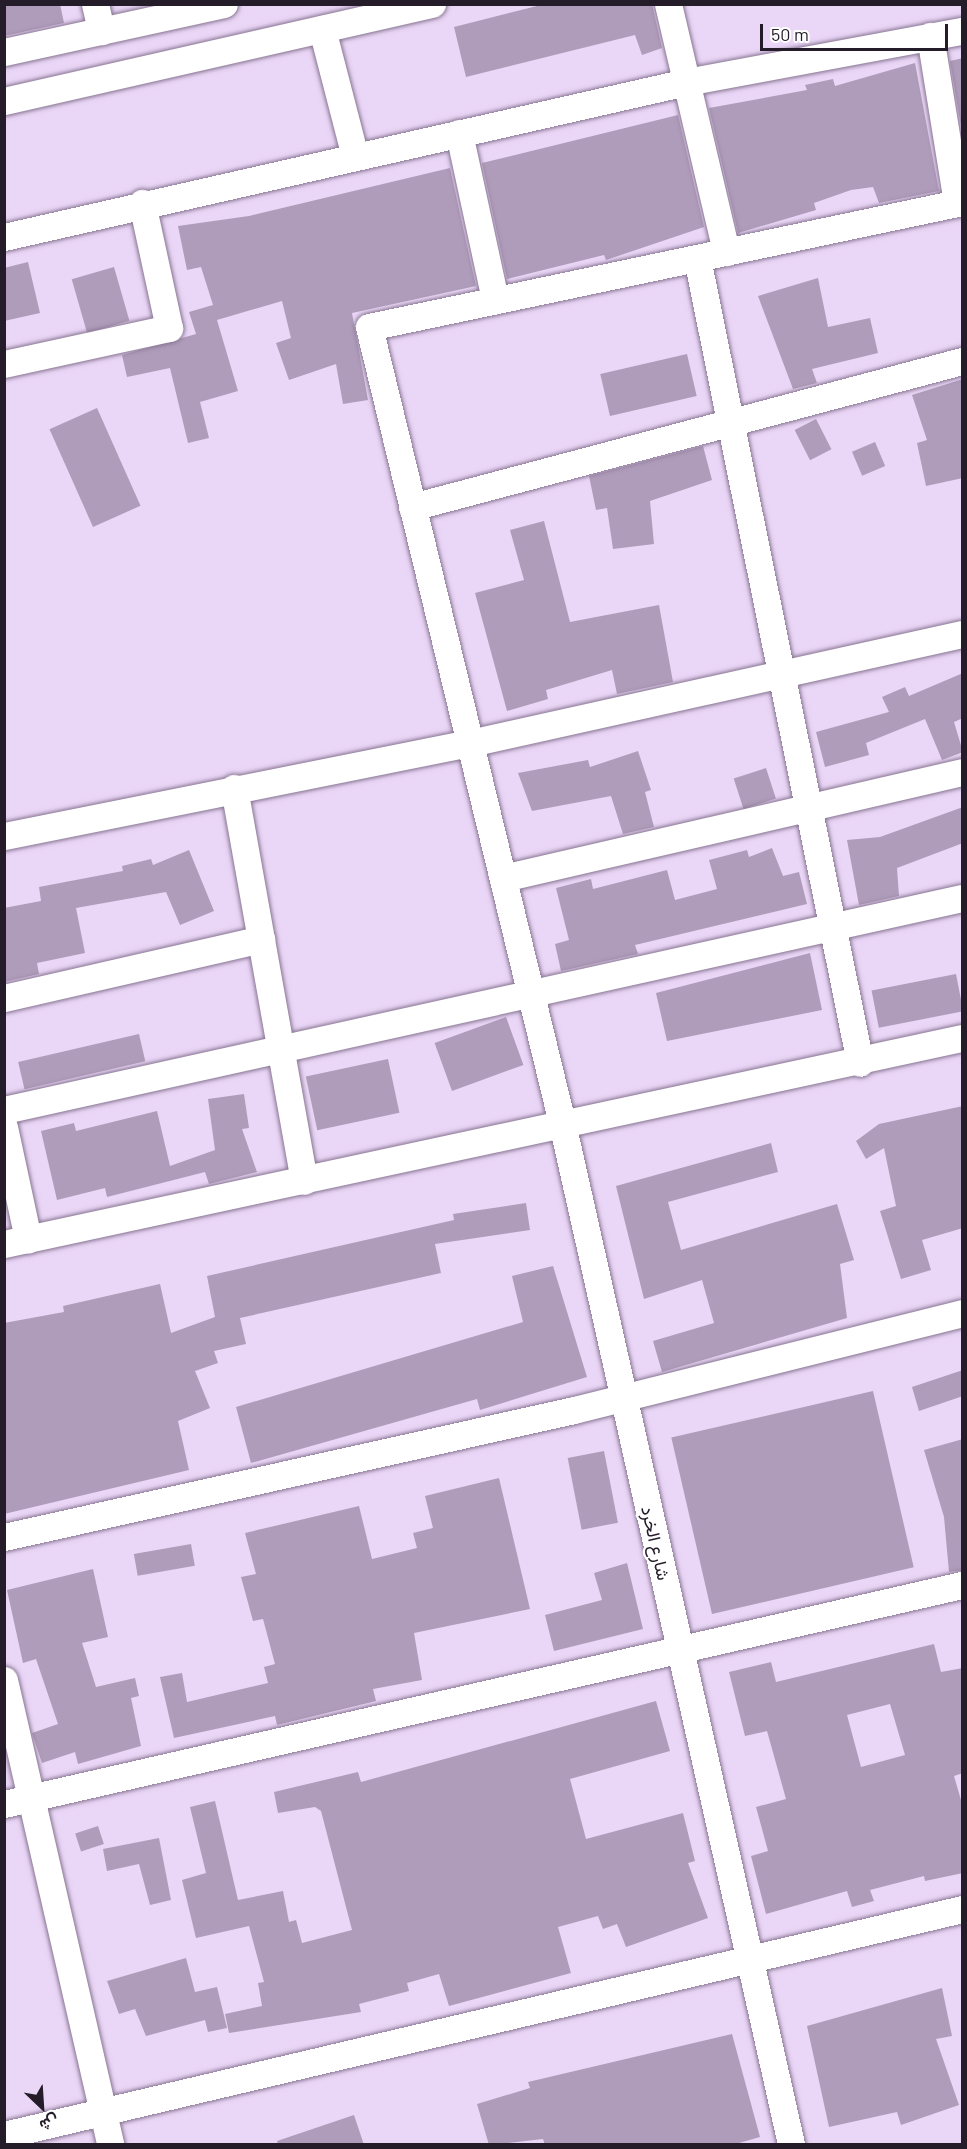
<!DOCTYPE html>
<html>
<head>
<meta charset="utf-8">
<style>
	body { margin:0 }
	#map { position:relative; width:967px; height:2149px; overflow:hidden; background:#ead6f6; font-family:Barlow,Vazirmatn,sans-serif }
	div>[style] { position:absolute }
	.building>* { inset:0; background:#af9cba; transform-origin:0 0 }
	.roads { filter:drop-shadow(0 0 2px #877592) drop-shadow(0 0 2px #877592) }
	.minor>* { height:27px; margin:-13.5px; padding:0 13.5px; transform-origin:13.5px; border-radius:13.5px; background:#fff }
	span { translate:-50% -50%; white-space:nowrap; text-align:center; line-height:1.15; -webkit-text-stroke:4.5px #fff; paint-order:stroke }
	.street-label { font-size:18px; color:#241c28 }
	.frame { position:absolute; inset:0; border:6px solid #241c28; pointer-events:none }
	.north { position:absolute; left:12px; top:2077px; width:60px; height:60px; -webkit-text-stroke:4px #fff; paint-order:stroke; rotate:155deg; font-size:16px; font-weight:700; line-height:24px; text-align:center; color:#241c28 }
	.north::after { content:''; display:block; margin:auto; width:21px; height:27px; background:#241c28; clip-path:polygon(50% 0,100% 100%,50% 72%,0 100%) }
	.scale { position:absolute; left:760px; top:24px; width:188px; height:27px; box-sizing:border-box; border:3px solid #241c28; border-top:0; padding-left:8px; font-size:18px; line-height:21px; white-space:nowrap; color:#241c28; -webkit-text-stroke:4px #fff; paint-order:stroke }
</style>
</head>
<body>
<div id="map">
	<div class="building">
		<i style="clip-path:polygon(4px 4px,60px 4px,64px 23px,4px 36px)"></i>
		<i style="clip-path:polygon(545px 4px,652px 4px,662px 48px,642px 55px,635px 35px,466px 77px,454px 27px)"></i>
		<i style="clip-path:polygon(963px 58px,963px 138px,950px 61px)"></i>
		<i style="clip-path:polygon(915px 63px,939px 191px,879px 203px,873px 187px,851px 190px,814px 203px,816px 210px,738px 233px,709px 108px,807px 90px,805px 85px,833px 79px,835px 86px)"></i>
		<i style="clip-path:polygon(678px 115px,704px 227px,606px 260px,604px 255px,507px 279px,482px 163px)"></i>
		<i style="clip-path:polygon(450px 168px,476px 286px,352px 313px,368px 400px,343px 404px,336px 364px,289px 380px,276px 343px,291px 338px,282px 301px,217px 320px,238px 391px,200px 402px,209px 438px,188px 443px,170px 368px,127px 377px,122px 355px,196px 334px,189px 312px,213px 305px,201px 267px,187px 270px,178px 226px,249px 216px)"></i>
		<i style="clip-path:polygon(28px 262px,40px 313px,4px 321px,4px 268px)"></i>
		<i style="left:114px;top:267px;width:56px;height:44px;rotate:74deg"></i>
		<i style="clip-path:polygon(818px 278px,828px 327px,870px 318px,878px 353px,812px 369px,817px 383px,793px 389px,758px 296px)"></i>
		<i style="left:687px;top:354px;width:43px;height:89px;rotate:77deg"></i>
		<i style="clip-path:polygon(963px 379px,963px 478px,926px 486px,917px 443px,927px 440px,912px 395px)"></i>
		<i style="left:97px;top:408px;width:107px;height:52px;rotate:66deg"></i>
		<i style="left:816px;top:419px;width:34px;height:24px;rotate:63deg"></i>
		<i style="left:875px;top:442px;width:26px;height:25px;rotate:67deg"></i>
		<i style="clip-path:polygon(703px 446px,712px 480px,650px 501px,654px 544px,613px 549px,607px 508px,596px 510px,589px 476px)"></i>
		<i style="clip-path:polygon(544px 521px,570px 622px,659px 605px,673px 682px,617px 694px,612px 670px,546px 690px,548px 699px,507px 711px,475px 593px,524px 580px,510px 530px)"></i>
		<i style="clip-path:polygon(963px 673px,963px 718px,954px 722px,963px 752px,942px 760px,925px 719px,866px 743px,869px 755px,825px 767px,816px 732px,889px 712px,882px 697px,905px 687px,909px 696px)"></i>
		<i style="clip-path:polygon(638px 751px,651px 790px,645px 792px,654px 827px,623px 834px,611px 796px,532px 811px,518px 773px,588px 760px,590px 767px)"></i>
		<i style="left:766px;top:768px;width:32px;height:34px;rotate:72deg"></i>
		<i style="clip-path:polygon(963px 807px,963px 843px,897px 868px,899px 896px,859px 905px,847px 840px,880px 837px)"></i>
		<i style="clip-path:polygon(772px 848px,783px 876px,799px 872px,807px 904px,635px 945px,638px 954px,561px 971px,555px 944px,569px 940px,556px 888px,591px 879px,593px 889px,667px 870px,675px 900px,717px 889px,709px 860px,747px 850px,749px 857px)"></i>
		<i style="clip-path:polygon(189px 850px,214px 911px,180px 925px,166px 892px,76px 908px,85px 953px,37px 963px,39px 974px,4px 982px,4px 908px,41px 901px,39px 887px,123px 871px,122px 866px,151px 859px,153px 865px)"></i>
		<i style="clip-path:polygon(810px 953px,822px 1010px,667px 1041px,656px 993px)"></i>
		<i style="left:956px;top:974px;width:38px;height:86px;rotate:79deg"></i>
		<i style="left:506px;top:1017px;width:51px;height:76px;rotate:70deg"></i>
		<i style="left:139px;top:1034px;width:28px;height:124px;rotate:77deg"></i>
		<i style="left:388px;top:1059px;width:55px;height:84px;rotate:78deg"></i>
		<i style="clip-path:polygon(244px 1094px,249px 1128px,242px 1129px,257px 1172px,209px 1184px,205px 1172px,107px 1197px,105px 1188px,57px 1200px,41px 1131px,74px 1123px,76px 1131px,157px 1111px,170px 1166px,215px 1150px,208px 1099px)"></i>
		<i style="clip-path:polygon(963px 1106px,963px 1228px,922px 1240px,931px 1270px,901px 1279px,880px 1211px,896px 1206px,884px 1148px,866px 1159px,856px 1141px,879px 1124px)"></i>
		<i style="clip-path:polygon(771px 1143px,778px 1172px,668px 1202px,681px 1250px,837px 1204px,854px 1260px,840px 1264px,847px 1318px,662px 1372px,653px 1341px,714px 1323px,702px 1280px,644px 1299px,616px 1186px)"></i>
		<i style="clip-path:polygon(526px 1203px,530px 1230px,435px 1244px,441px 1273px,240px 1318px,246px 1344px,214px 1351px,218px 1363px,195px 1371px,210px 1408px,178px 1421px,189px 1470px,4px 1514px,4px 1323px,64px 1312px,63px 1306px,160px 1284px,171px 1333px,215px 1317px,207px 1276px,454px 1220px,453px 1214px)"></i>
		<i style="clip-path:polygon(553px 1266px,587px 1377px,480px 1410px,477px 1399px,251px 1463px,236px 1407px,523px 1322px,512px 1276px)"></i>
		<i style="clip-path:polygon(963px 1370px,963px 1396px,919px 1411px,912px 1387px)"></i>
		<i style="left:873px;top:1391px;width:181px;height:207px;rotate:77deg"></i>
		<i style="clip-path:polygon(963px 1439px,963px 1570px,949px 1572px,944px 1517px,924px 1450px)"></i>
		<i style="left:604px;top:1451px;width:73px;height:37px;rotate:79deg"></i>
		<i style="clip-path:polygon(499px 1478px,530px 1609px,414px 1633px,422px 1680px,373px 1689px,376px 1701px,277px 1725px,275px 1716px,174px 1738px,160px 1677px,182px 1673px,187px 1702px,268px 1683px,264px 1667px,275px 1664px,263px 1619px,253px 1621px,241px 1577px,256px 1574px,245px 1533px,359px 1506px,372px 1559px,417px 1548px,413px 1533px,433px 1528px,425px 1496px)"></i>
		<i style="left:191px;top:1544px;width:22px;height:58px;rotate:80deg"></i>
		<i style="clip-path:polygon(627px 1563px,643px 1629px,554px 1651px,545px 1615px,602px 1600px,594px 1573px)"></i>
		<i style="clip-path:polygon(93px 1569px,108px 1637px,82px 1643px,96px 1687px,135px 1678px,139px 1696px,131px 1698px,141px 1746px,78px 1764px,75px 1752px,42px 1763px,32px 1733px,58px 1724px,36px 1659px,23px 1663px,7px 1590px)"></i>
		<i style="clip-path:polygon(evenodd,934px 1644px,941px 1672px,963px 1668px,963px 1773px,954px 1776px,963px 1807px,963px 1873px,925px 1881px,924px 1876px,870px 1890px,874px 1901px,852px 1907px,847px 1891px,766px 1914px,751px 1856px,768px 1851px,756px 1807px,786px 1799px,767px 1731px,745px 1736px,729px 1672px,771px 1662px,776px 1682px,934px 1644px,890px 1704px,905px 1755px,861px 1767px,847px 1715px,890px 1704px)"></i>
		<i style="clip-path:polygon(656px 1701px,670px 1751px,570px 1779px,586px 1839px,683px 1813px,695px 1861px,688px 1863px,708px 1918px,626px 1947px,617px 1924px,603px 1929px,598px 1916px,558px 1927px,571px 1973px,449px 2006px,439px 1974px,407px 1983px,409px 1991px,359px 2004px,361px 2012px,229px 2033px,225px 2014px,262px 2006px,258px 1983px,264px 1982px,249px 1926px,196px 1938px,182px 1880px,206px 1873px,190px 1807px,215px 1801px,238px 1900px,283px 1891px,289px 1922px,296px 1920px,302px 1943px,352px 1930px,321px 1811px,315px 1807px,278px 1813px,274px 1792px,358px 1772px,361px 1782px)"></i>
		<i style="left:98px;top:1826px;width:19px;height:24px;rotate:72deg"></i>
		<i style="clip-path:polygon(159px 1838px,171px 1900px,150px 1905px,139px 1864px,107px 1871px,103px 1849px)"></i>
		<i style="clip-path:polygon(186px 1958px,195px 1992px,217px 1987px,227px 2028px,208px 2032px,205px 2020px,146px 2036px,135px 2009px,119px 2014px,107px 1981px)"></i>
		<i style="clip-path:polygon(942px 1988px,952px 2036px,936px 2039px,959px 2105px,901px 2125px,897px 2112px,829px 2127px,807px 2026px)"></i>
		<i style="clip-path:polygon(732px 2034px,760px 2137px,732px 2145px,545px 2145px,543px 2139px,489px 2145px,477px 2104px,530px 2088px,528px 2082px)"></i>
		<i style="clip-path:polygon(354px 2115px,364px 2145px,278px 2145px,277px 2141px)"></i>
	</div>
	<div class="roads">
		<div class="minor">
			<i style="left:95px;top:4px;width:28px;rotate:77deg"></i>
			<i style="left:668px;top:4px;width:255px;rotate:76.8deg"></i>
			<i style="left:322px;top:29px;width:132px;rotate:75.5deg"></i>
			<i style="left:930px;top:36px;width:169px;rotate:80.8deg"></i>
			<i style="left:4px;top:52px;width:225px;rotate:-12.3deg"></i>
			<i style="left:4px;top:101px;width:439px;rotate:-12.8deg"></i>
			<i style="left:459px;top:133px;width:171px;rotate:77.8deg"></i>
			<i style="left:4px;top:237px;width:699px;rotate:-12.8deg"></i>
			<i style="left:686px;top:82px;width:281px;rotate:-10.5deg"></i>
			<i style="left:697px;top:258px;width:821px;rotate:78.55deg"></i>
			<i style="left:4px;top:364px;width:169px;rotate:-12.3deg"></i>
			<i style="left:169px;top:328px;width:128px;rotate:-102.2deg"></i>
			<i style="left:412px;top:507px;width:569px;rotate:-14.87deg"></i>
			<i style="left:234px;top:788px;width:399px;rotate:79.9deg"></i>
			<i style="left:4px;top:836px;width:475px;rotate:-11.3deg"></i>
			<i style="left:470px;top:743px;width:504px;rotate:-12.49deg"></i>
			<i style="left:503px;top:878px;width:471px;rotate:-13deg"></i>
			<i style="left:4px;top:998px;width:264px;rotate:-12.9deg"></i>
			<i style="left:4px;top:1110px;width:981px;rotate:-12.48deg"></i>
			<i style="left:4px;top:1127px;width:115px;rotate:77.9deg"></i>
			<i style="left:4px;top:1244px;width:980px;rotate:-12.14deg"></i>
			<i style="left:4px;top:1537px;width:584px;rotate:-12.56deg"></i>
			<i style="left:574px;top:1410px;width:400px;rotate:-14deg"></i>
			<i style="left:4px;top:1680px;width:476px;rotate:77.1deg"></i>
			<i style="left:4px;top:1804px;width:983px;rotate:-12.88deg"></i>
			<i style="left:4px;top:2135px;width:984px;rotate:-13.27deg"></i>
			<i style="left:791px;top:2144px;width:1042px;rotate:-102.64deg"></i>
			<i style="left:563px;top:1127px;width:823px;rotate:-103.63deg"></i>
			<i style="left:369px;top:327px;width:606px;rotate:-11.9deg"></i>
		</div>
	</div>
	<div class="street-label">
		<span style="left:656px;top:1543px;rotate:77deg">شارع الخرد</span>
	</div>
	<div class="frame"></div>
	<div class="north">ش</div>
	<div class="scale">50 m</div>
</div>
</body>
</html>
